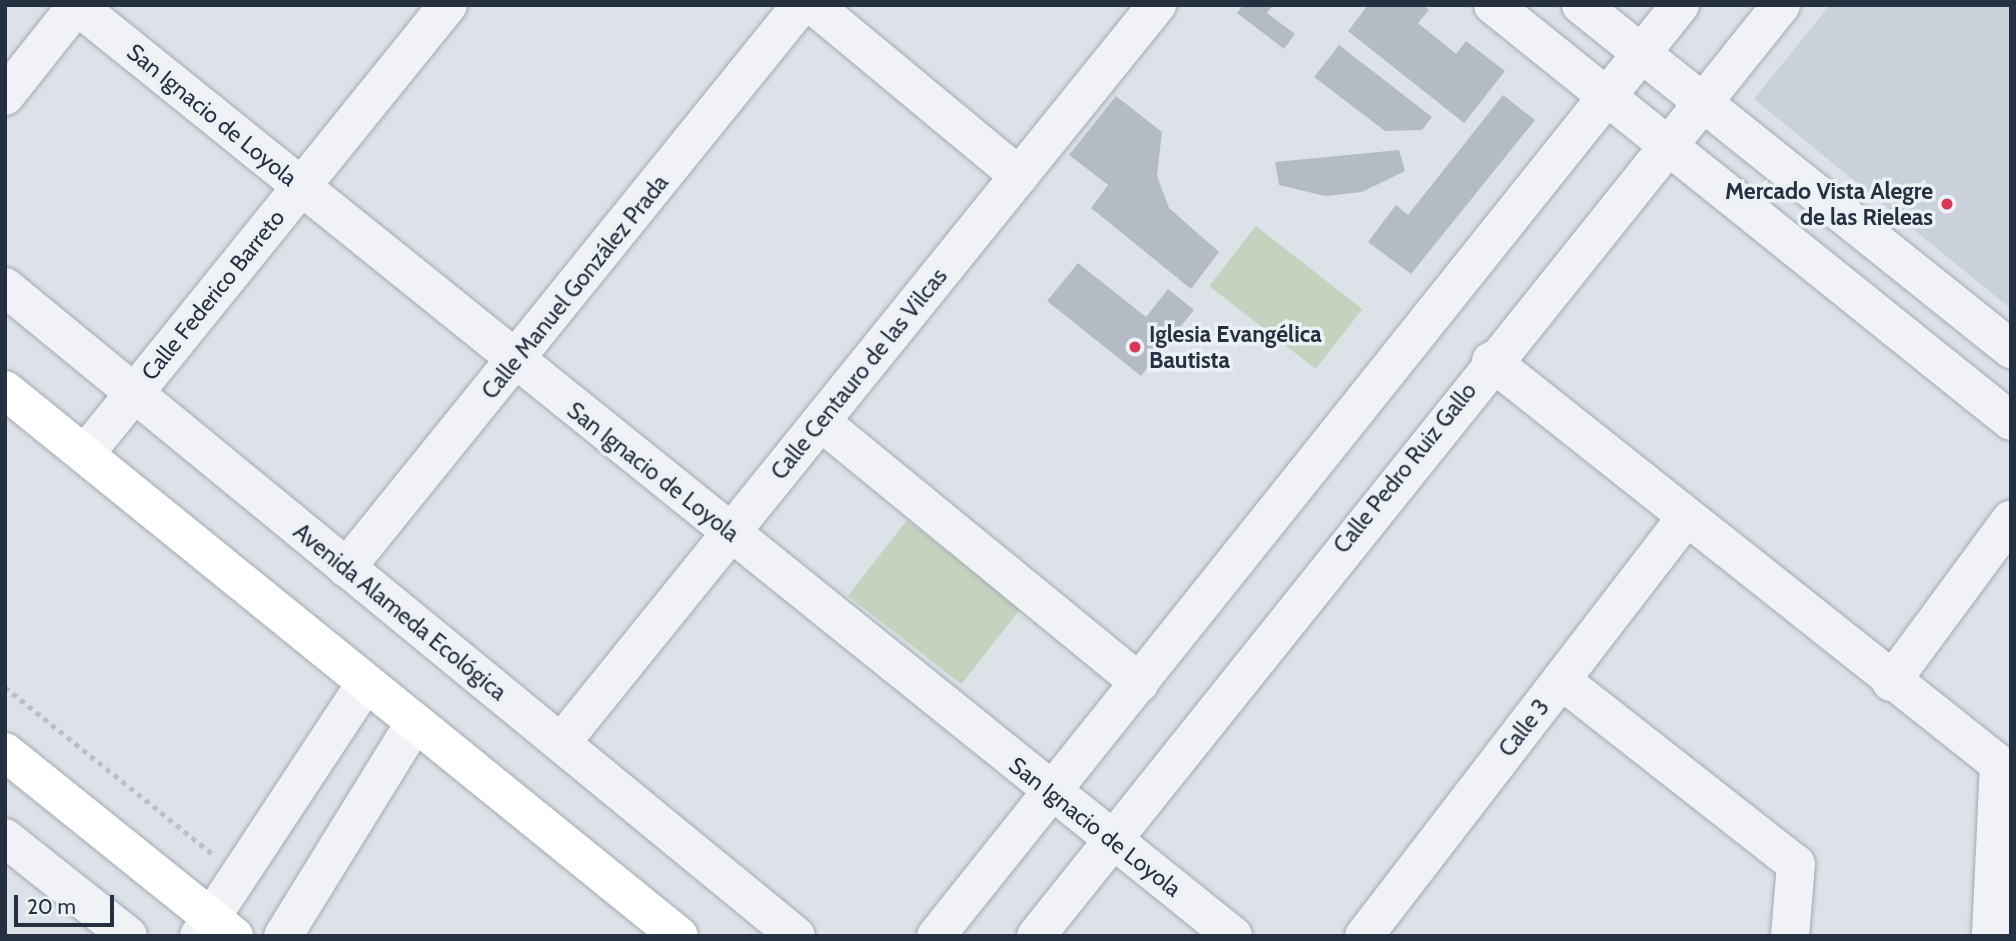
<!DOCTYPE html>
<html>
<head>
<meta charset="utf-8">
<style>
	body { margin:0 }
	#map { position:relative; width:2016px; height:941px; overflow:hidden; background:#dde2e8; font-family:Cabin,sans-serif }
	div>[style] { position:absolute }
	.built>* { inset:0; background:#cbd1da }
	.green>* { inset:0; background:#c4d3bd; transform-origin:0 0 }
	.building>* { inset:0; background:#b4bbc5 }
	.path>* { height:4.5px; margin-top:-2.25px; transform-origin:0; background:repeating-linear-gradient(90deg,#bbc0c7 0 5px,transparent 0 10px) }
	.roads { filter:drop-shadow(0 0 2px #a2a9b2) drop-shadow(0 0 2px #a2a9b2) }
	.minor>* { height:38px; margin:-19px; padding:0 19px; transform-origin:19px; border-radius:19px; background:#f0f2f6 }
	.major>* { height:38px; margin:-19px; padding:0 19px; transform-origin:19px; border-radius:19px; background:#fff }
	.dots>* { width:19px; height:19px; translate:-50% -50%; box-sizing:border-box; border:4px solid #ecf1f6; border-radius:50% }
	span { translate:-50% -50%; white-space:nowrap; text-align:center; line-height:1.15; -webkit-text-stroke:7px #ecf1f6; paint-order:stroke }
	.street-label { font-size:23px; color:#253040 }
	.poi-label { font-size:23px; color:#253040; font-weight:700 }
	.right { translate:-100% -50%; text-align:right }
	.left { translate:0 -50%; text-align:left }
	.frame { position:absolute; inset:0; border:7px solid #253040; pointer-events:none }
	.scale { position:absolute; left:14px; top:895px; width:100px; height:32px; box-sizing:border-box; border:4px solid #253040; border-top:0; padding-left:9px; font-size:21px; line-height:24px; white-space:nowrap; color:#253040; -webkit-text-stroke:5px #ecf1f6; paint-order:stroke }
</style>
</head>
<body>
<div id="map">
	<div class="built">
		<i style="clip-path:polygon(1830px 5px,2011px 5px,2011px 309px,1754px 99px)"></i>
	</div>
	<div class="green">
		<i style="left:1256px;top:226px;width:135px;height:76px;rotate:38deg"></i>
		<i style="left:907px;top:520px;width:144px;height:96px;rotate:38deg"></i>
	</div>
	<div class="building">
		<i style="clip-path:polygon(1243px 5px,1273px 5px,1267px 13px,1295px 34px,1284px 49px,1237px 13px)"></i>
		<i style="clip-path:polygon(1368px 5px,1423px 5px,1429px 10px,1418px 23px,1456px 54px,1466px 41px,1505px 71px,1464px 123px,1348px 31px)"></i>
		<i style="clip-path:polygon(1339px 45px,1432px 117px,1422px 130px,1385px 131px,1314px 77px)"></i>
		<i style="clip-path:polygon(1503px 95px,1535px 120px,1411px 274px,1368px 242px,1396px 205px,1408px 215px)"></i>
		<i style="clip-path:polygon(1116px 96px,1162px 132px,1157px 176px,1169px 208px,1219px 252px,1191px 289px,1091px 208px,1108px 185px,1069px 155px)"></i>
		<i style="clip-path:polygon(1399px 150px,1405px 171px,1362px 192px,1325px 196px,1279px 185px,1275px 162px)"></i>
		<i style="clip-path:polygon(1078px 263px,1146px 317px,1168px 289px,1194px 310px,1141px 376px,1047px 301px)"></i>
	</div>
	<div class="path">
		<i style="left:5px;top:687px;width:267px;rotate:38.8deg"></i>
	</div>
	<div class="roads">
		<div class="minor">
			<i style="left:76px;top:5px;width:1485px;rotate:38.82deg"></i>
			<i style="left:813px;top:5px;width:268px;rotate:39.7deg"></i>
			<i style="left:1493px;top:5px;width:664px;rotate:38.77deg"></i>
			<i style="left:1581px;top:5px;width:551px;rotate:38.66deg"></i>
			<i style="left:5px;top:96px;width:116px;rotate:-51.6deg"></i>
			<i style="left:5px;top:287px;width:1023px;rotate:39.37deg"></i>
			<i style="left:1491px;top:361px;width:648px;rotate:38.43deg"></i>
			<i style="left:1999px;top:764px;width:172px;rotate:92.7deg"></i>
			<i style="left:821px;top:422px;width:412px;rotate:39.3deg"></i>
			<i style="left:85px;top:454px;width:577px;rotate:-51.05deg"></i>
			<i style="left:346px;top:568px;width:724px;rotate:-51.06deg"></i>
			<i style="left:1561px;top:680px;width:298px;rotate:38.1deg"></i>
			<i style="left:1796px;top:864px;width:72px;rotate:94.8deg"></i>
			<i style="left:1891px;top:682px;width:202px;rotate:-53.6deg"></i>
			<i style="left:561px;top:743px;width:949px;rotate:-51.08deg"></i>
			<i style="left:5px;top:838px;width:157px;rotate:38.5deg"></i>
			<i style="left:199px;top:936px;width:303px;rotate:-56.6deg"></i>
			<i style="left:283px;top:936px;width:251px;rotate:-58.3deg"></i>
			<i style="left:936px;top:936px;width:1192px;rotate:-51.37deg"></i>
			<i style="left:1036px;top:936px;width:1192px;rotate:-51.33deg"></i>
			<i style="left:1364px;top:936px;width:525px;rotate:-52.43deg"></i>
		</div>
		<div class="major">
			<i style="left:5px;top:390px;width:867px;rotate:39.01deg"></i>
			<i style="left:5px;top:752px;width:294px;rotate:38.8deg"></i>
		</div>
	</div>
	<div class="dots">
		<i style="left:1947px;top:204px;background:#d93657"></i>
		<i style="left:1135px;top:347px;background:#d93657"></i>
	</div>
	<div class="street-label">
		<span style="left:212px;top:115px;rotate:39deg">San Ignacio de Loyola</span>
		<span style="left:575px;top:287px;rotate:-51deg">Calle Manuel González Prada</span>
		<span style="left:213px;top:295px;rotate:-51deg">Calle Federico Barreto</span>
		<span style="left:859px;top:374px;rotate:-51deg">Calle Centauro de las Vilcas</span>
		<span style="left:1405px;top:468px;rotate:-51deg">Calle Pedro Ruiz Gallo</span>
		<span style="left:653px;top:472px;rotate:38deg">San Ignacio de Loyola</span>
		<span style="left:400px;top:612px;rotate:39deg">Avenida Alameda Ecológica</span>
		<span style="left:1524px;top:728px;rotate:-52deg">Calle 3</span>
		<span style="left:1095px;top:827px;rotate:38deg">San Ignacio de Loyola</span>
	</div>
	<div class="poi-label">
		<span class="right" style="left:1933px;top:204px">Mercado Vista Alegre<br>de las Rieleas</span>
		<span class="left" style="left:1149px;top:347px">Iglesia Evangélica<br>Bautista</span>
	</div>
	<div class="frame"></div>
	<div class="scale">20 m</div>
</div>
</body>
</html>
